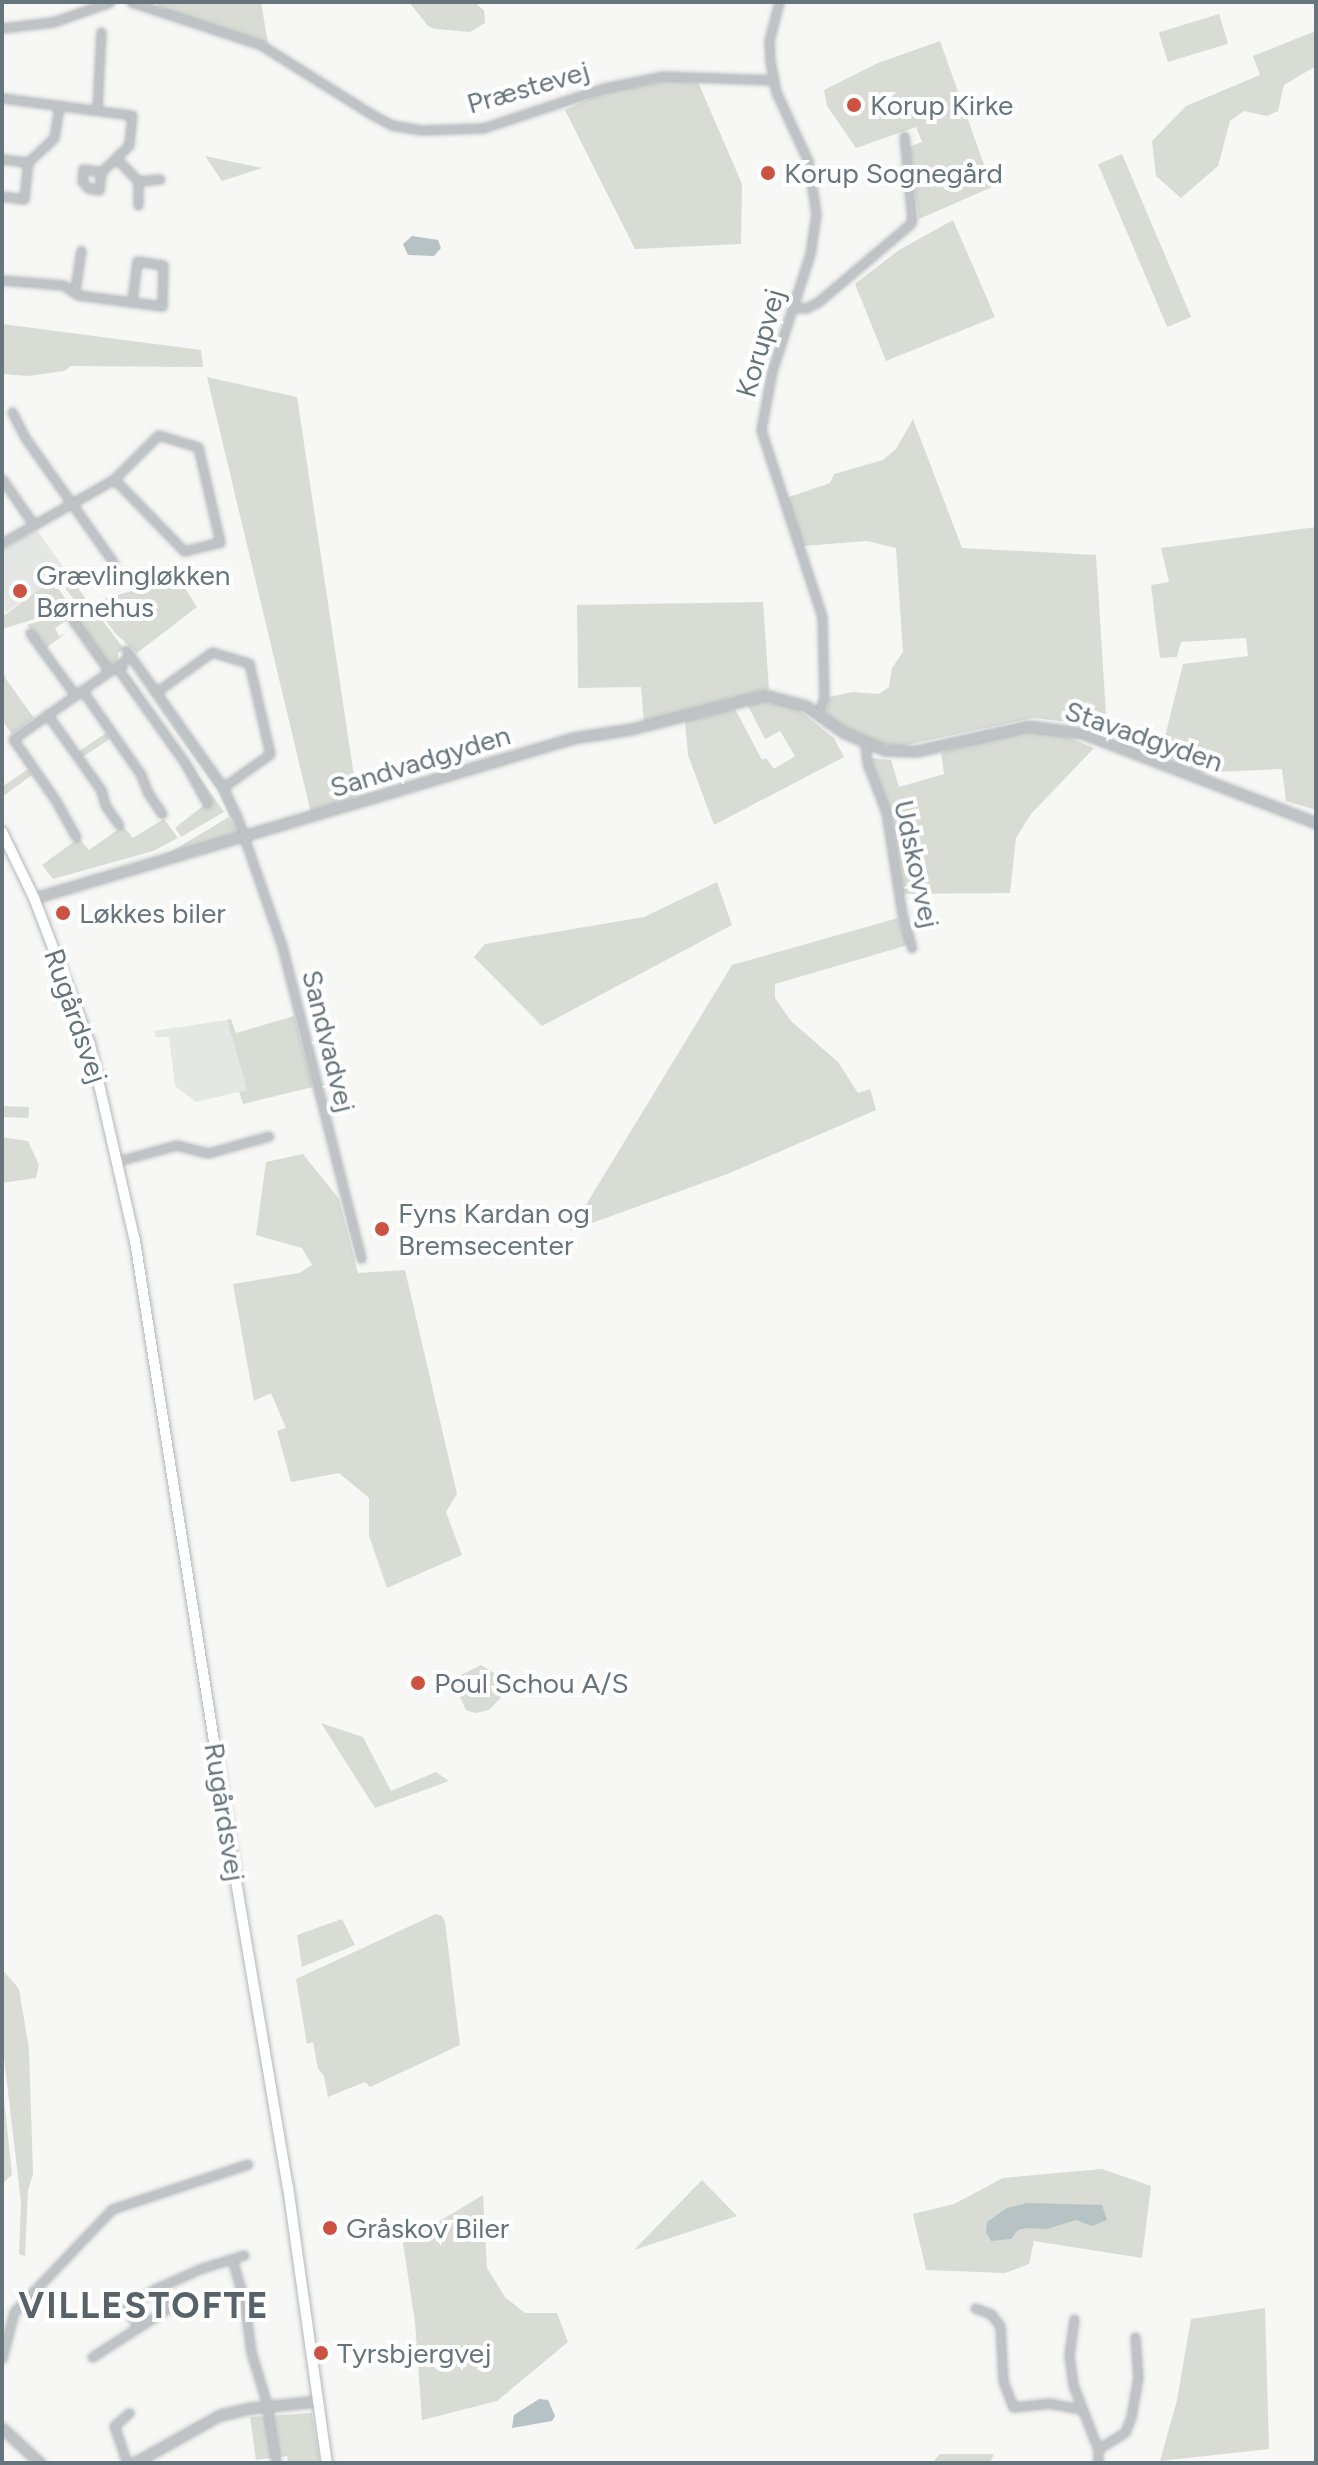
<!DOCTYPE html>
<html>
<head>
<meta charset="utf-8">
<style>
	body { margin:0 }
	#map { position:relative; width:1318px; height:2465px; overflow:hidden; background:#f7f7f5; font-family:Figtree,sans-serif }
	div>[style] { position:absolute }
	.built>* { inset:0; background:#e5e7e5 }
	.green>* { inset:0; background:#d8dcd5; transform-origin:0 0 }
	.water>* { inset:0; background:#b7c2c5 }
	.roads { filter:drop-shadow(0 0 2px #b2b7ba) drop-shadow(0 0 2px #b2b7ba) }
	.minor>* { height:7px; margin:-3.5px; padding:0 3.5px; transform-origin:3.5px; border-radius:3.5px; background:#bfc3c6 }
	.tertiary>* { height:9px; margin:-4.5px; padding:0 4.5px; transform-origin:4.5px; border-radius:4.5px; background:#bfc3c6 }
	.secondary>* { height:10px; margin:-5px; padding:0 5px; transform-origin:5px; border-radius:5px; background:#fff }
	.dots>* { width:22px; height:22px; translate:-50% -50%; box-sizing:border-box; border:4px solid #fff; border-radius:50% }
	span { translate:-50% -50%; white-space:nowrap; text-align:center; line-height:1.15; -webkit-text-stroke:8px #fff; paint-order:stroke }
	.street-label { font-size:28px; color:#66757c }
	.poi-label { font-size:28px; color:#66757c }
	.left { translate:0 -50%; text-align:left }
	.district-label { font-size:36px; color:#576368; font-weight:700; letter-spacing:2px }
	.frame { position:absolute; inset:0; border:4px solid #66757c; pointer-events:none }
</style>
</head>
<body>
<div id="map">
	<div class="built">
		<i style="clip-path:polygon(37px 530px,66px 571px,5px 613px,2px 549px)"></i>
		<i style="clip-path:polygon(227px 1020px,247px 1090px,196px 1102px,175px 1086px,169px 1037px,156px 1037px,154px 1031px)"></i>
	</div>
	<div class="green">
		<i style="clip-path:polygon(153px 2px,261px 2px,268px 43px,176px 16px)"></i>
		<i style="clip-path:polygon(409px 2px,479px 2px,477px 5px,484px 10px,485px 23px,470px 32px,436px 29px,428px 26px)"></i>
		<i style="left:1219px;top:14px;width:31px;height:63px;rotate:73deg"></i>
		<i style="clip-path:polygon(1316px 31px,1316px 66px,1284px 85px,1278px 111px,1267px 116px,1244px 111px,1230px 121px,1218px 166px,1181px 198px,1156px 176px,1152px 141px,1186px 106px,1260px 75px,1253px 56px)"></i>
		<i style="clip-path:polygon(940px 41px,992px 187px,919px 219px,909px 147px,922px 142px,916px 127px,856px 148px,827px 106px,824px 90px,878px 63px)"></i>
		<i style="clip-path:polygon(671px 80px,698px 82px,742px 184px,741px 244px,635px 249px,565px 110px,605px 92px)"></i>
		<i style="left:1122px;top:154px;width:177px;height:26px;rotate:67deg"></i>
		<i style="clip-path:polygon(205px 156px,262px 168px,222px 181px)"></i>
		<i style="clip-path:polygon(953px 220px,995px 317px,886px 361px,855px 284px,899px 250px)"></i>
		<i style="clip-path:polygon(2px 324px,201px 350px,203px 367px,71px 366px,64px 371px,28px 376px,2px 374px)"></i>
		<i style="clip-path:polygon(207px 377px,297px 397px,357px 796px,311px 813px)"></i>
		<i style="clip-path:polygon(913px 419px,962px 548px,1096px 555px,1106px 714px,1095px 725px,1033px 718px,901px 746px,876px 743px,836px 723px,826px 713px,829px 697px,853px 692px,879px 694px,889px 687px,892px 668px,903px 652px,896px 548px,867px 541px,803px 546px,786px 498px,830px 483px,834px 474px,883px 460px,896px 449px)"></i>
		<i style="clip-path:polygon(1316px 527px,1316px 810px,1286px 801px,1282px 769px,1195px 773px,1160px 757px,1183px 664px,1248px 656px,1246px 638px,1181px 642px,1177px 657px,1160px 658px,1151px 585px,1169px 582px,1161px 548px)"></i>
		<i style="clip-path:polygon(65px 570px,66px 571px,88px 602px,78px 605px,56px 576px)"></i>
		<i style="clip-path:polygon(52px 580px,72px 608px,2px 629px,2px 617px)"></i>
		<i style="clip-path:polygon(181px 582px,197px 607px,137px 653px,115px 633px,93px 602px,153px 585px,155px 589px)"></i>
		<i style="clip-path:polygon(763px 602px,769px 689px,644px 722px,641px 687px,578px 688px,577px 605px)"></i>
		<i style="clip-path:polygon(91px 605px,124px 649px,118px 653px,118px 659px,108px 666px,73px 616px,55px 628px,59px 636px,66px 633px,45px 649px,27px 625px)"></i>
		<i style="clip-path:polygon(129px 664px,219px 788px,232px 816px,236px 830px,235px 834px,162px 857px,229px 817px,235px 828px,218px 791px)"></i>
		<i style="clip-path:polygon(127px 665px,129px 669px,125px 671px,224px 812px,181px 837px,175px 828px,209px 801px,196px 775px,121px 669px)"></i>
		<i style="clip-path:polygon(2px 667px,6px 679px,34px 718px,12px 734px,2px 720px)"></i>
		<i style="clip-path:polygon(764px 700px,796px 708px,834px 738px,844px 757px,714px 825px,688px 755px,685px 721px,735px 709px,762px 760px,766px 758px,774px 769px,795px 756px,780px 731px,765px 739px,748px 706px)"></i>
		<i style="clip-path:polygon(1031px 731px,1060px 734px,1094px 748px,1031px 814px,1016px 838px,1010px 893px,900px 894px,893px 822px,870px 758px,891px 760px,899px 787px,944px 774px,941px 753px,1001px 735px)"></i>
		<i style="left:106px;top:733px;width:7px;height:34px;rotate:56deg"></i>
		<i style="clip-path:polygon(28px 769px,32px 775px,2px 797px,2px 787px)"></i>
		<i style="clip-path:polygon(164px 819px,178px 838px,153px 851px,53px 879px,42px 865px,79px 838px,89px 850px,123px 826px,133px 838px)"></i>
		<i style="clip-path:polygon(717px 882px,732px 925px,542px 1026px,474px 957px,485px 944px,644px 917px)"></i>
		<i style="clip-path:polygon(898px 918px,908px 945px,775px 984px,775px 998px,791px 1021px,838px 1062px,858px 1093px,870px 1089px,876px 1110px,730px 1173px,570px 1231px,732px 965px)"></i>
		<i style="clip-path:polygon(294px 1016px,313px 1087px,243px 1104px,239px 1092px,247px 1090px,227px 1020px,231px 1019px,236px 1033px)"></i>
		<i style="left:2px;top:1106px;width:27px;height:11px;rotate:2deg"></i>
		<i style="clip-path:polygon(2px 1137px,28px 1141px,39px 1165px,36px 1178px,2px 1183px)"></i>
		<i style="clip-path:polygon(303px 1154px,339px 1199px,358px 1273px,405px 1270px,457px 1494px,446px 1512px,462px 1555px,387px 1588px,369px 1536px,369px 1498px,339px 1473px,291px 1482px,277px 1431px,286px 1428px,271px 1393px,254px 1401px,233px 1284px,299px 1273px,312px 1265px,302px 1248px,256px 1235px,266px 1162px)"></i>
		<i style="clip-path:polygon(481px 1665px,502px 1678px,505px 1693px,489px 1710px,475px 1713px,466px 1710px,454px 1685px,459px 1676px)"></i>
		<i style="clip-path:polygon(321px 1723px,363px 1737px,391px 1791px,436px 1772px,449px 1781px,375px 1808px)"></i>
		<i style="clip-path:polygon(436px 1914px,442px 1916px,445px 1922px,460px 2045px,370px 2087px,365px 2082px,328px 2097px,324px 2076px,318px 2069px,313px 2042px,307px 2044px,296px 1979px)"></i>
		<i style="clip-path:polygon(342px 1919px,355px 1945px,302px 1967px,297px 1935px)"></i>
		<i style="clip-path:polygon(2px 1969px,19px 1989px,29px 2049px,33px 2174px,28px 2190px,25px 2256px,19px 2254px,21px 2202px,2px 2041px)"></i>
		<i style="clip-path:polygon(2px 2079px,12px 2175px,2px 2184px)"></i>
		<i style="clip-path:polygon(1102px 2169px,1151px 2186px,1142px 2258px,1034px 2241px,1029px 2264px,1005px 2273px,926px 2270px,913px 2214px,954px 2204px,1003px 2178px)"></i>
		<i style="clip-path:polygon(702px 2180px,737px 2216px,634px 2250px)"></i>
		<i style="clip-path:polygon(483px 2195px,487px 2268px,505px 2297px,525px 2313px,557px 2313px,568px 2342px,497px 2401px,422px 2420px,415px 2322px,403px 2243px)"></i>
		<i style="clip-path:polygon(1265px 2308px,1269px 2449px,1160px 2461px,1177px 2400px,1191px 2319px)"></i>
		<i style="clip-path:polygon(312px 2413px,320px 2463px,288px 2463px,287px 2456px,256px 2460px,250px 2417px)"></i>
		<i style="clip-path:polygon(940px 2454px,994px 2454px,990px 2463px,932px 2463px)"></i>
	</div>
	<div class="water">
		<i style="clip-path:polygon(412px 236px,438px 240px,441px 248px,434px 256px,408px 255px,403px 244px)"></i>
		<i style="clip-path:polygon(1027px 2203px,1102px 2205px,1107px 2220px,1092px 2226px,1076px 2220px,1047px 2229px,1028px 2228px,1018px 2230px,1011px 2239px,991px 2241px,986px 2232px,987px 2222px,1007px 2208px)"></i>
		<i style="clip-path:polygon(539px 2399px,548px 2400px,555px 2416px,552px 2421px,512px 2428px,514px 2415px)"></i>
	</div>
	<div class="roads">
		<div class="minor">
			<i style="left:131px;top:2px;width:137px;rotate:18.3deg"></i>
			<i style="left:261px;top:45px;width:130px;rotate:32.1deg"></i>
			<i style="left:371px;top:114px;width:24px;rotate:28deg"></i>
			<i style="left:392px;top:125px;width:29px;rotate:10deg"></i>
			<i style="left:421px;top:130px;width:62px;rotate:-1.8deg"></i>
			<i style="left:483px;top:128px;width:127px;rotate:-18.3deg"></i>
			<i style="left:604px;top:88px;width:60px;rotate:-11.5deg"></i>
			<i style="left:663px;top:76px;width:110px;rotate:2.1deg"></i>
			<i style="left:779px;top:2px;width:40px;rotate:104.4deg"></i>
			<i style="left:769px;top:41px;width:20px;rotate:87deg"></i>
			<i style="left:770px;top:61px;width:32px;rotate:79deg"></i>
			<i style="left:776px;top:92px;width:76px;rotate:65.1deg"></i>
			<i style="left:808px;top:161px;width:54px;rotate:81.4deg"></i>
			<i style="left:816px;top:214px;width:40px;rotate:98.5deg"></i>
			<i style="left:810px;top:254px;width:123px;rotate:108deg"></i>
			<i style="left:772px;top:371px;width:60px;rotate:100.6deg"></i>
			<i style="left:761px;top:430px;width:197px;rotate:71.9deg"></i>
			<i style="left:822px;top:617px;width:80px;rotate:88.6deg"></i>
			<i style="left:824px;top:697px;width:19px;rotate:106deg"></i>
			<i style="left:2px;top:28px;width:51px;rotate:-6.7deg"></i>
			<i style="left:53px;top:22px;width:60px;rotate:-19.3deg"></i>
			<i style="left:2px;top:98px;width:131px;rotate:7.5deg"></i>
			<i style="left:132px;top:115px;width:30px;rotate:96deg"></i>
			<i style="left:129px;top:145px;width:39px;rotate:136deg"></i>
			<i style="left:101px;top:172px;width:18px;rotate:96deg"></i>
			<i style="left:99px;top:190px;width:11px;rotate:-170deg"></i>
			<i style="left:88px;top:188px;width:9px;rotate:-131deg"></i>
			<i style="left:82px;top:181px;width:12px;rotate:-85deg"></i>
			<i style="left:83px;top:169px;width:18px;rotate:9deg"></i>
			<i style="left:97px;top:110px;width:78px;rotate:-87.1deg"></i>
			<i style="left:116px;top:158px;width:32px;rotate:46deg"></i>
			<i style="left:138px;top:181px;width:24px;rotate:90deg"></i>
			<i style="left:2px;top:159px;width:26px;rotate:7deg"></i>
			<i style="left:138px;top:181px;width:22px;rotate:-5deg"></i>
			<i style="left:2px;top:196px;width:22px;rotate:8deg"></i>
			<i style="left:24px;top:199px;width:37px;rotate:-84deg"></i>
			<i style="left:28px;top:162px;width:35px;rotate:-43deg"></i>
			<i style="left:54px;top:138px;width:33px;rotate:-81deg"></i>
			<i style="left:2px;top:280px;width:61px;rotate:4.7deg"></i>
			<i style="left:63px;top:285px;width:18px;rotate:34deg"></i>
			<i style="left:78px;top:295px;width:85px;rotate:7.5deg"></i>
			<i style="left:162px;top:306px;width:41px;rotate:-88.6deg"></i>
			<i style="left:163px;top:265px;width:26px;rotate:-171deg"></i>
			<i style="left:137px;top:261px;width:40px;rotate:97.1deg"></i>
			<i style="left:75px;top:290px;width:40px;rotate:-81.5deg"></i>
			<i style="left:792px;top:307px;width:14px;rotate:4deg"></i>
			<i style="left:806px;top:308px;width:13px;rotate:-27deg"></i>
			<i style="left:818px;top:302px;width:121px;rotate:-40.3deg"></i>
			<i style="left:910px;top:224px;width:4px;rotate:-63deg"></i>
			<i style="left:912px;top:220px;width:84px;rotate:-95.4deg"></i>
			<i style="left:12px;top:412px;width:30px;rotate:63deg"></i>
			<i style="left:26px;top:439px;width:151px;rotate:54.7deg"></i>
			<i style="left:2px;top:479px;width:56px;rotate:55.2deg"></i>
			<i style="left:2px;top:543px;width:129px;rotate:-29.7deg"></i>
			<i style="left:114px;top:479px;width:62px;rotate:-45deg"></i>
			<i style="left:158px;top:435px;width:42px;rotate:16.7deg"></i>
			<i style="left:198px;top:447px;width:98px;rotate:77deg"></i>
			<i style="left:220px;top:542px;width:37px;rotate:166deg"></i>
			<i style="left:184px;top:551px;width:100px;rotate:-134.2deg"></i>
			<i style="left:72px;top:619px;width:64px;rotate:54.6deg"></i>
			<i style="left:30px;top:633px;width:77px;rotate:54deg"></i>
			<i style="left:126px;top:650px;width:168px;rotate:54.7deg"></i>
			<i style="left:223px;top:787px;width:33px;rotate:65deg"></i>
			<i style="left:237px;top:817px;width:137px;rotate:70.8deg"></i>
			<i style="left:282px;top:946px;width:322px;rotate:75.8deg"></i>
			<i style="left:116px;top:666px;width:119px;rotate:54.6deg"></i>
			<i style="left:185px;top:763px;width:46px;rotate:61.2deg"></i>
			<i style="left:82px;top:690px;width:103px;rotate:55.2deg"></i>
			<i style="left:141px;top:775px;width:19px;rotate:69deg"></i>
			<i style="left:148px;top:793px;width:25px;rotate:56deg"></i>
			<i style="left:156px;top:692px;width:69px;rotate:-35.5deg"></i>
			<i style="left:212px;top:652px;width:39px;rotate:17deg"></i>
			<i style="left:249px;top:663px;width:93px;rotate:77deg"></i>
			<i style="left:270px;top:754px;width:57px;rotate:144.9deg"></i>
			<i style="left:47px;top:714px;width:93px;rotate:54.6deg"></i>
			<i style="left:101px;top:790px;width:16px;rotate:75deg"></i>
			<i style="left:105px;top:805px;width:24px;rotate:55deg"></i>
			<i style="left:865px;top:744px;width:19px;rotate:84deg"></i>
			<i style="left:867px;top:763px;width:53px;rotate:68.8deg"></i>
			<i style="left:886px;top:812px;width:103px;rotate:81.1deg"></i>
			<i style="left:902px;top:914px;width:35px;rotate:74deg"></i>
			<i style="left:76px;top:837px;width:41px;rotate:-119.1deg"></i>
			<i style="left:56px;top:801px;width:75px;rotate:-124.7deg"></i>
			<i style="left:13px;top:739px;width:144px;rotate:-35.1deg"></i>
			<i style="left:118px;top:1161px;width:60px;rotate:-15.4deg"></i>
			<i style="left:176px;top:1145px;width:33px;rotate:14deg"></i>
			<i style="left:208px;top:1153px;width:63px;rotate:-15.6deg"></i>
			<i style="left:232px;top:2259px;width:43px;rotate:73.7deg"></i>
			<i style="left:244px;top:2300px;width:52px;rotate:82.3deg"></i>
			<i style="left:251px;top:2352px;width:51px;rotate:73deg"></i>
			<i style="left:266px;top:2401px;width:63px;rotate:80.8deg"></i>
			<i style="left:975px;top:2308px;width:17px;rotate:21deg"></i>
			<i style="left:991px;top:2314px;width:15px;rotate:53deg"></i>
			<i style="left:1000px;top:2326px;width:55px;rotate:86.9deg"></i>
			<i style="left:1003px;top:2381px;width:28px;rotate:69deg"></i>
			<i style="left:1013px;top:2407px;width:36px;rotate:-6deg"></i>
			<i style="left:1049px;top:2403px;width:32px;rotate:11deg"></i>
			<i style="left:1074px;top:2319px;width:37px;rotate:98deg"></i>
			<i style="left:1069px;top:2356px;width:29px;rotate:82deg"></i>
			<i style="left:1073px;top:2385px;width:69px;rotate:68.7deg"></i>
			<i style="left:1098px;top:2449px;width:14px;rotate:90deg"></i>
			<i style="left:138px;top:2326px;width:22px;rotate:-124deg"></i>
			<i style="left:126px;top:2308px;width:35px;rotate:-33deg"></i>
			<i style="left:155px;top:2289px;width:51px;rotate:-24.1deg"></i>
			<i style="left:202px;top:2268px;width:44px;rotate:-17.2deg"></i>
			<i style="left:92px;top:2357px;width:90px;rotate:-32.8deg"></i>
			<i style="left:168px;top:2308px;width:21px;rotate:-115deg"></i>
			<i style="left:2px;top:2358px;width:48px;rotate:-75.4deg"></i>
			<i style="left:14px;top:2312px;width:142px;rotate:-46.4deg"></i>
			<i style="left:112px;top:2209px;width:143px;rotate:-18.3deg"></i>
			<i style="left:1098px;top:2449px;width:32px;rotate:-32deg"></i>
			<i style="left:1125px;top:2432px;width:16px;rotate:-68deg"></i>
			<i style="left:1131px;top:2417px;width:40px;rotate:-80deg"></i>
			<i style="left:1138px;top:2378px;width:41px;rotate:-94.2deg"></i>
			<i style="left:127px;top:2463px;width:39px;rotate:-109deg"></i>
			<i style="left:114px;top:2426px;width:20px;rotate:-41deg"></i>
		</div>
		<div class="tertiary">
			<i style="left:34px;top:898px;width:562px;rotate:-16.53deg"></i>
			<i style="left:573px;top:738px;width:59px;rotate:-8.8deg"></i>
			<i style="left:631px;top:729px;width:138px;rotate:-14.2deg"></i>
			<i style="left:765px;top:695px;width:42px;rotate:15deg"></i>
			<i style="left:806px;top:706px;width:45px;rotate:35.1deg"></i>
			<i style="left:843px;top:732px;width:46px;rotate:23.2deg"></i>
			<i style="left:885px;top:750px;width:31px;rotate:2deg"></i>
			<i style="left:916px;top:751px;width:115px;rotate:-12.6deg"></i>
			<i style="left:1028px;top:726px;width:54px;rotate:7.4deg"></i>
			<i style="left:1082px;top:733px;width:251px;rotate:21deg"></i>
			<i style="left:2px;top:2428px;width:52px;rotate:42.6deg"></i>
			<i style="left:134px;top:2463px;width:98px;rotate:-29.2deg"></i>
			<i style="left:220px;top:2415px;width:32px;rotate:-13deg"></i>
			<i style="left:251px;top:2408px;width:67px;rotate:-6deg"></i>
		</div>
		<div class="secondary">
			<i style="left:2px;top:832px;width:73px;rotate:64.1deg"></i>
			<i style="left:34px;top:898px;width:157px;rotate:69.1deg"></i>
			<i style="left:90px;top:1045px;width:201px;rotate:77.1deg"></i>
			<i style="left:135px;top:1241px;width:648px;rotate:81.03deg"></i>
			<i style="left:236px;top:1881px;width:310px;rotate:80.4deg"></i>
			<i style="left:288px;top:2187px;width:279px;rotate:82deg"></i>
		</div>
	</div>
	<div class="dots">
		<i style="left:854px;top:105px;background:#cc5341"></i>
		<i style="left:768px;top:173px;background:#cc5341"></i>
		<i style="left:20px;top:591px;background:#cc5341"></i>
		<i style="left:63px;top:913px;background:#cc5341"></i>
		<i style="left:382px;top:1229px;background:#cc5341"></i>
		<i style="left:418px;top:1683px;background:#cc5341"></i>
		<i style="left:330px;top:2228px;background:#cc5341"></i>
		<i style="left:321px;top:2353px;background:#cc5341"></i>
	</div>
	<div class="street-label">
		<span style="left:528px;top:87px;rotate:-16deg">Præstevej</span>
		<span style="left:760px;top:343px;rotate:-74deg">Korupvej</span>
		<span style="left:1144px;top:736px;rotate:19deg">Stavadgyden</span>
		<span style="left:420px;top:761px;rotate:-17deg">Sandvadgyden</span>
		<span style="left:917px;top:864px;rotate:78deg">Udskovvej</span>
		<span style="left:76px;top:1016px;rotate:71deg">Rugårdsvej</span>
		<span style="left:329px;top:1041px;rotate:76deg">Sandvadvej</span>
		<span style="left:225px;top:1812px;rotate:81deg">Rugårdsvej</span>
	</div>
	<div class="poi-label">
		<span class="left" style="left:870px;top:105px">Korup Kirke</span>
		<span class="left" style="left:784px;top:173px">Korup Sognegård</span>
		<span class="left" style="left:36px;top:591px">Grævlingløkken<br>Børnehus</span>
		<span class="left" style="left:79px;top:913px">Løkkes biler</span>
		<span class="left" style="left:398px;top:1229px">Fyns Kardan og<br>Bremsecenter</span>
		<span class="left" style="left:434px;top:1683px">Poul Schou A/S</span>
		<span class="left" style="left:346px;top:2228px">Gråskov Biler</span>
		<span class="left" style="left:337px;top:2353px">Tyrsbjergvej</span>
	</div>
	<div class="district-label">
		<span style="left:144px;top:2306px">VILLESTOFTE</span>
	</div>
	<div class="frame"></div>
</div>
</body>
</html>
